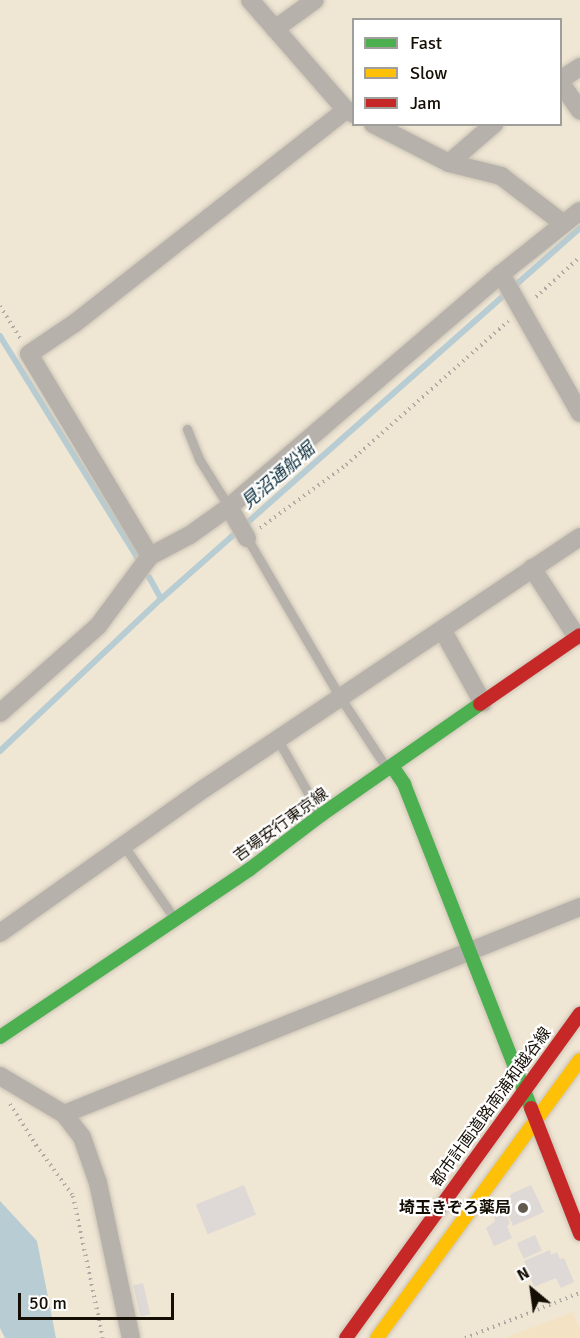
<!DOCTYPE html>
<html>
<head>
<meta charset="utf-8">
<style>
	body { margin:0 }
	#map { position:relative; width:580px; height:1338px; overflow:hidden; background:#f0e6d4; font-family:Signika,"Noto Sans JP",sans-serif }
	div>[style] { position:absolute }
	.built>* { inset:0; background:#f3e3c4 }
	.water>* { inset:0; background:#b7cdd3 }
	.stream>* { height:6px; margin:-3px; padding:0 3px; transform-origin:3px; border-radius:3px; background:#b7cdd3 }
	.building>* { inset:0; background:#ded8d6; transform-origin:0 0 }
	.path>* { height:4px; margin-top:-2px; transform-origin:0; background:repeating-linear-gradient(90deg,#afaaa3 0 1.5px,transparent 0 6px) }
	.roads { filter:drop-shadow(0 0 2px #cac3b5) drop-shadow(0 0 2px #cac3b5) }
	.lane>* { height:9px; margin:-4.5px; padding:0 4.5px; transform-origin:4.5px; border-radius:4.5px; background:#b6b1ab }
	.street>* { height:18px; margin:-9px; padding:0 9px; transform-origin:9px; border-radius:9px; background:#b6b1ab }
	.fast>* { height:14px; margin:-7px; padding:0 7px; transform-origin:7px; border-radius:7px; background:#4caf50 }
	.slow>* { height:14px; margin:-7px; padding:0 7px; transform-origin:7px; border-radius:7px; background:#ffc107 }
	.jam>* { height:14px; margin:-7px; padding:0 7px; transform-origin:7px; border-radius:7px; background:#c62828 }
	.dots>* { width:16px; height:16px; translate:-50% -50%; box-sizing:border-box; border:3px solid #fff; border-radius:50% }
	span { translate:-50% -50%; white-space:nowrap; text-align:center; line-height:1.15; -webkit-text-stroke:4.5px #fff; paint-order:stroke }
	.street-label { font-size:16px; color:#140e04 }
	.poi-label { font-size:16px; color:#140e04; font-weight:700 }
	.right { translate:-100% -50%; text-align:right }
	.water-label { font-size:18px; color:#0c2e3b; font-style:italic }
	.legend { position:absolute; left:352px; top:18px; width:210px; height:108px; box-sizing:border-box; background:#fff; border:2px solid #a19f9b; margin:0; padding:8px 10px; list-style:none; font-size:18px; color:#140e04 }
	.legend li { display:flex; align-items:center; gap:12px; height:30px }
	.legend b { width:30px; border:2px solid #a19f9b }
	.north { position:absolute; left:502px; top:1260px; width:60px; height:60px; -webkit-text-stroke:4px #fff; paint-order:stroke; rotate:331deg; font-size:16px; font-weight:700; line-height:24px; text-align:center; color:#140e04 }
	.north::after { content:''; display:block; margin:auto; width:21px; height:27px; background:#140e04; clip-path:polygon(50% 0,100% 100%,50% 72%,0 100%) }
	.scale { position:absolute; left:18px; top:1293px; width:156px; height:27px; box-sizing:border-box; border:3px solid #140e04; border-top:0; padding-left:8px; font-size:18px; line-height:21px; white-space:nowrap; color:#140e04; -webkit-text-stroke:4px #fff; paint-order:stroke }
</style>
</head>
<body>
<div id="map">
	<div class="built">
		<i style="clip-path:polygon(573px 1312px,580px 1330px,580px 1338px,505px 1338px)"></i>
	</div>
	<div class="water">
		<i style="clip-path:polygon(0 1201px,37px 1241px,56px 1338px,5px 1338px,0 1328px)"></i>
	</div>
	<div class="stream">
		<i style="left:0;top:336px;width:262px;rotate:58.2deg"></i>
		<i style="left:149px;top:577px;width:25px;rotate:61deg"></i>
		<i style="left:0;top:751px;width:221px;rotate:-43.4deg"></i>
		<i style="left:161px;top:599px;width:560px;rotate:-41.52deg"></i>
	</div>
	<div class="building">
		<i style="left:244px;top:1185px;width:32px;height:52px;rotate:68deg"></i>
		<i style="clip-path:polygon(531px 1185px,544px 1212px,513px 1226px,505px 1207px,511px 1194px)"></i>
		<i style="clip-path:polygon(501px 1214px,503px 1217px,507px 1215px,510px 1224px,507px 1226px,512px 1238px,494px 1246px,486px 1228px,495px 1221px,494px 1217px)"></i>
		<i style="left:535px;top:1235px;width:17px;height:20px;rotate:66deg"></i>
		<i style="clip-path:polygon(550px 1250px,551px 1255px,557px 1252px,560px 1259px,564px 1258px,574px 1282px,561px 1288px,556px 1278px,534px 1287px,524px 1261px)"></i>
		<i style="left:143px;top:1283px;width:32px;height:10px;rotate:77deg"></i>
	</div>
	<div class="path">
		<i style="left:536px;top:297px;width:59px;rotate:-42.3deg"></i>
		<i style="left:0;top:306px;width:38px;rotate:58deg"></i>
		<i style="left:260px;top:528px;width:107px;rotate:-36.2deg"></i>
		<i style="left:346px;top:465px;width:217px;rotate:-41.6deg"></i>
		<i style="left:10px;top:1104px;width:49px;rotate:57.6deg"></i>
		<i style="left:36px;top:1145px;width:63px;rotate:54deg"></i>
		<i style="left:73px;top:1196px;width:145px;rotate:78.1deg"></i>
		<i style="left:465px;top:1338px;width:123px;rotate:-21.4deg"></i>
	</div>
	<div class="roads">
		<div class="lane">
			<i style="left:187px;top:429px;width:32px;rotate:68deg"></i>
			<i style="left:199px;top:459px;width:57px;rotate:58deg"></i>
			<i style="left:247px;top:538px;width:184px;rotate:59.7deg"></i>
			<i style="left:340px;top:697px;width:84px;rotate:56.7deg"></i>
			<i style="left:278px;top:740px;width:85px;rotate:60.4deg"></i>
			<i style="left:124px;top:846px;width:88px;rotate:55.2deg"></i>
		</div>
		<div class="street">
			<i style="left:250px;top:0;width:146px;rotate:48.9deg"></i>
			<i style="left:346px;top:110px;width:9px;rotate:27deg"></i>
			<i style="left:275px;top:29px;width:49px;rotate:-35.9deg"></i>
			<i style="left:560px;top:80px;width:24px;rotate:-33deg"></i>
			<i style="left:560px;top:82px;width:35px;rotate:55deg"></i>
			<i style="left:373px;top:124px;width:85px;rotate:27.2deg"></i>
			<i style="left:449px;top:163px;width:54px;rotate:14deg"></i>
			<i style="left:501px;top:176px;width:79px;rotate:37.3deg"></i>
			<i style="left:449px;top:163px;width:60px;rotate:-40.9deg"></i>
			<i style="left:501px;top:274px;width:160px;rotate:60.4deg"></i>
			<i style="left:229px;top:507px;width:36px;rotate:60deg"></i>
			<i style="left:150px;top:556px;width:235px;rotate:-120.9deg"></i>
			<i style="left:29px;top:354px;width:55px;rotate:-34deg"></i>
			<i style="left:75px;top:323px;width:345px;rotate:-38.2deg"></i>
			<i style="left:532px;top:568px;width:82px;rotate:56.9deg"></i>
			<i style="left:443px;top:631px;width:82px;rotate:60.9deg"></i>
			<i style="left:0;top:713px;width:131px;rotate:-41.6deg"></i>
			<i style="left:98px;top:626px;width:87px;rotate:-53.4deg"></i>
			<i style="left:150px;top:556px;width:45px;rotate:-27.7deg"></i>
			<i style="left:190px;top:535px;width:48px;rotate:-35.7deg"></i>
			<i style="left:229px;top:507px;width:358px;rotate:-40.6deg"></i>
			<i style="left:501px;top:274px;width:101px;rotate:-38.6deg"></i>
			<i style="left:0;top:933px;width:251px;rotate:-35.3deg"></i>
			<i style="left:205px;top:788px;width:451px;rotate:-33.8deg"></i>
			<i style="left:0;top:1076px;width:74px;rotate:30.7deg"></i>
			<i style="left:64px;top:1114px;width:29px;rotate:52deg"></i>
			<i style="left:82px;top:1137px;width:49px;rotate:70.8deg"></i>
			<i style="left:98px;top:1183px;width:158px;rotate:78deg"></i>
			<i style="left:64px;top:1114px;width:556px;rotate:-21.86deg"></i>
		</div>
		<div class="fast">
			<i style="left:392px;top:766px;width:22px;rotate:56deg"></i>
			<i style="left:404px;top:784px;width:348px;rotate:68.6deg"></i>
			<i style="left:0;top:1037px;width:301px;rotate:-33.9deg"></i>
			<i style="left:250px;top:869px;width:89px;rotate:-37.3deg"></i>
			<i style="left:321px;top:815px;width:194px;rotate:-34.9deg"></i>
		</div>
		<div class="slow">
			<i style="left:377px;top:1338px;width:344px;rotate:-53.9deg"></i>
		</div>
		<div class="jam">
			<i style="left:480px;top:704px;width:121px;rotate:-34.6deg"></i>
			<i style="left:531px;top:1108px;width:135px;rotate:68.7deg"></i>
			<i style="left:346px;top:1338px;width:400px;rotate:-54.2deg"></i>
		</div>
	</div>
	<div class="dots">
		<i style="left:523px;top:1208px;background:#615a4d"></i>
	</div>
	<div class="street-label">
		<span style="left:281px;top:825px;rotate:-36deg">吉場安行東京線</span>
		<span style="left:491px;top:1107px;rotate:-54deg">都市計画道路南浦和越谷線</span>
	</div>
	<div class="poi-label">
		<span class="right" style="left:511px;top:1208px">埼玉きぞろ薬局</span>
	</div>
	<div class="water-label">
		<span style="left:278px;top:476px;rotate:-41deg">見沼通船堀</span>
	</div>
	<ul class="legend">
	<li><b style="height:8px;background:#4caf50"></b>Fast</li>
	<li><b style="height:8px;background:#ffc107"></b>Slow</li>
	<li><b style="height:8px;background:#c62828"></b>Jam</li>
	</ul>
	<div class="north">N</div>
	<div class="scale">50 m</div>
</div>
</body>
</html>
